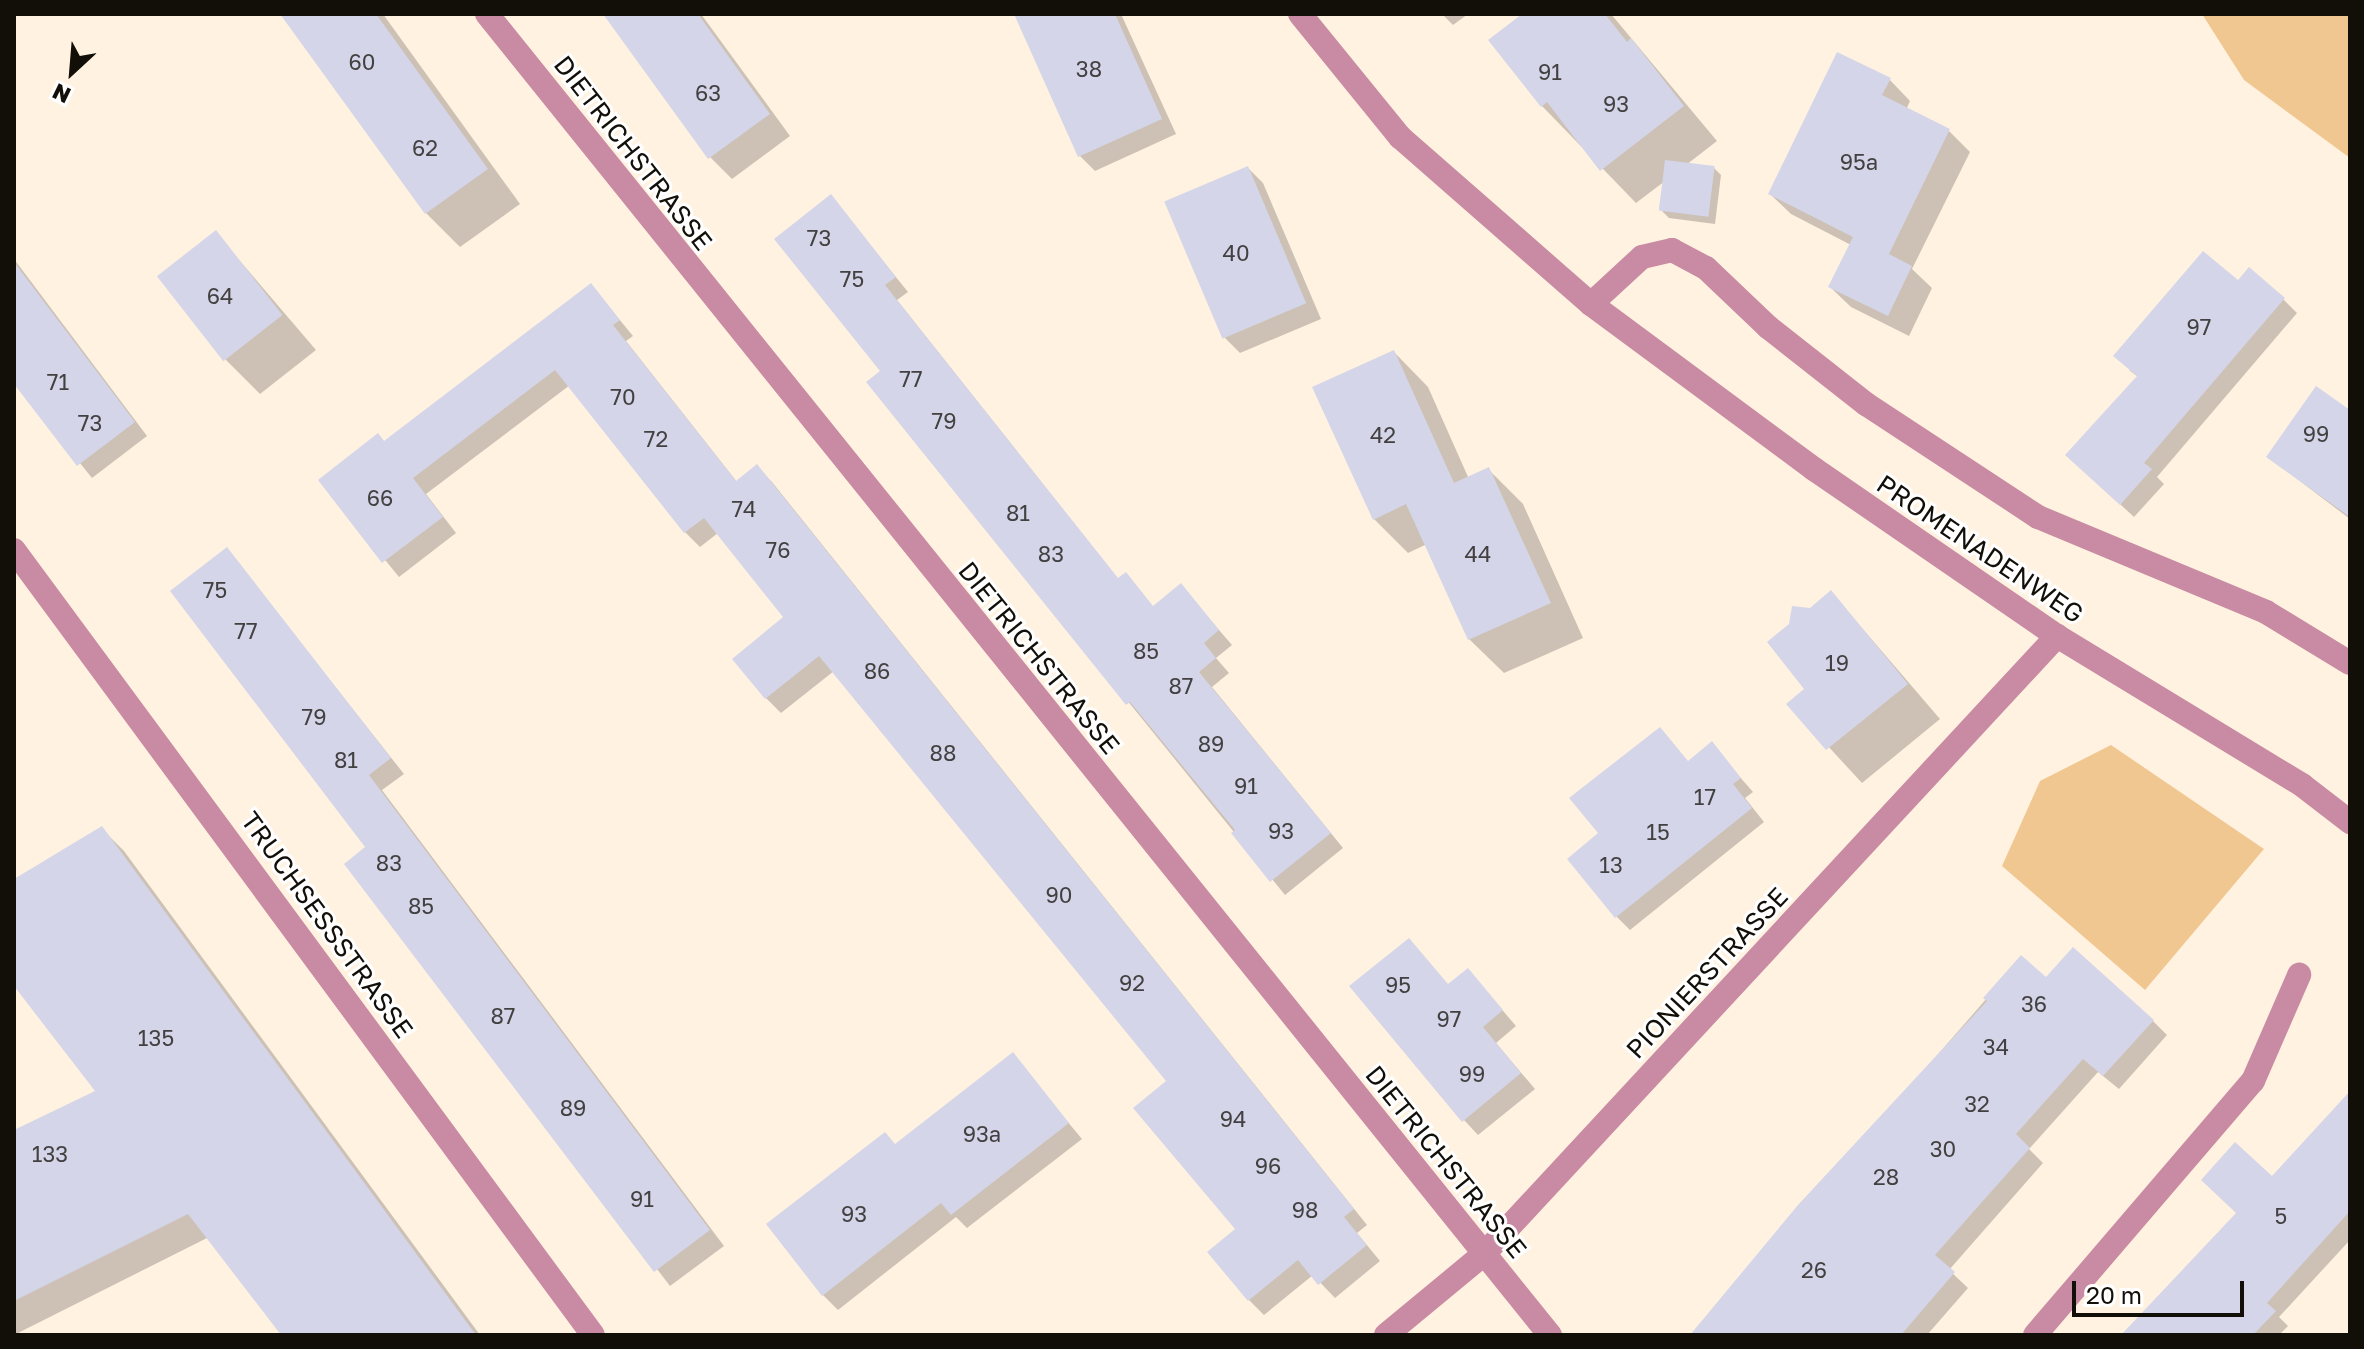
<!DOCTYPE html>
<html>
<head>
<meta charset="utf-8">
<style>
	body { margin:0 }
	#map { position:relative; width:2364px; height:1349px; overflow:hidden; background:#fff2e1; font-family:"Golos Text",sans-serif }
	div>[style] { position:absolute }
	.green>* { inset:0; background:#f1c791 }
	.shadow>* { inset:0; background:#0003 }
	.building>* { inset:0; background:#d4d5e8; transform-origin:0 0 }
	.street>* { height:24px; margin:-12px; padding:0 12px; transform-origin:12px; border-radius:12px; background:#c98ba3 }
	span { translate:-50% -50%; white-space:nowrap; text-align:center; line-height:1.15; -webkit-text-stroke:6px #fff; paint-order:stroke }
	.number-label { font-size:22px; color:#424040 }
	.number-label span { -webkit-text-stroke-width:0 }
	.street-label { font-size:26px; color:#120e08 }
	.frame { position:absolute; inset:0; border:16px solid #120e08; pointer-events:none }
	.north { position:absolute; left:32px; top:32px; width:80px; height:80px; -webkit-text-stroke:6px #fff; paint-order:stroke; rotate:206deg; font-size:22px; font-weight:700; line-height:32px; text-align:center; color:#120e08 }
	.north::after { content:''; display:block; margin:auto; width:28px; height:36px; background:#120e08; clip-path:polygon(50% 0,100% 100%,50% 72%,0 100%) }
	.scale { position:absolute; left:2072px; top:1281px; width:172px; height:36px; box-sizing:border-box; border:4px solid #120e08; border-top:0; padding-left:10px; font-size:24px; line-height:28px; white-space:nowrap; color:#120e08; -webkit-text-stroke:6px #fff; paint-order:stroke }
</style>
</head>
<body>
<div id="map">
	<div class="green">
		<i style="clip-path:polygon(2202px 14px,2350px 14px,2350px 158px,2244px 80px)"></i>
		<i style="clip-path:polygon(2111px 745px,2264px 849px,2145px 990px,2002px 866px,2040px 781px)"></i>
	</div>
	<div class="shadow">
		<i style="clip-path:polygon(282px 14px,383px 14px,520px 204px,460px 247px,426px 213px)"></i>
		<i style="clip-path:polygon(605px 14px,701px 14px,790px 136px,732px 179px,710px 157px)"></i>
		<i style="clip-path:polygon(1032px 14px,1121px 14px,1176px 134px,1095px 171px,1080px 156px)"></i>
		<i style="clip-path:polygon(1442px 14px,1468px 14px,1453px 25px)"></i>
		<i style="clip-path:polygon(1525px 14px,1611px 14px,1717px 141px,1686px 165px,1714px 168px,1721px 175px,1715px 224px,1669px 218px,1662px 211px,1665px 181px,1636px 203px,1542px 106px)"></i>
		<i style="clip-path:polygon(1890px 80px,1910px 101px,1906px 110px,1949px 131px,1970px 152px,1912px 269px,1932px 288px,1909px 336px,1851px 307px,1830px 287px,1851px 245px,1791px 214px,1770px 194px)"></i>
		<i style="clip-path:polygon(1248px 168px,1263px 183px,1321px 319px,1240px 353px,1225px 338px)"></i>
		<i style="clip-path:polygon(831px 197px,908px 292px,897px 300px,1119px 580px,1125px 575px,1154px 608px,1181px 586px,1232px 645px,1216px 658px,1229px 673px,1212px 687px,1343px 848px,1285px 895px,869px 382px,883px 372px)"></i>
		<i style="clip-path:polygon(216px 233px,316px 350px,260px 394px,226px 360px)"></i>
		<i style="clip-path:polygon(14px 259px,147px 436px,92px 478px,16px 384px)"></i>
		<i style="clip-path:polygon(2238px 283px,2283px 299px,2297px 313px,2157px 477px,2164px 484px,2134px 517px,2081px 468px,2138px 377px,2129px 370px)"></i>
		<i style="clip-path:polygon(591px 285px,633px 336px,626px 341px,737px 482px,757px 467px,772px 482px,1367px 1225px,1357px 1233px,1380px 1261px,1335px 1298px,1313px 1275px,1264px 1315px,1249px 1300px,1210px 1252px,1237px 1230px,1168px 1081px,834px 671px,781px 713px,766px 698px,786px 617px,718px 533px,700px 547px,685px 532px,570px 385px,426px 494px,456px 533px,399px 577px,320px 480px,385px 443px)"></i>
		<i style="clip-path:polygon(1394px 352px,1428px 387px,1469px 479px,1489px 470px,1523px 504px,1583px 638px,1504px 673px,1469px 639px,1427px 544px,1408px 553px,1374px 519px)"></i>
		<i style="clip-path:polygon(2350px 413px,2350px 519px,2268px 457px)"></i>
		<i style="clip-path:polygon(227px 550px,404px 774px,382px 790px,724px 1246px,670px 1286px,347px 864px,368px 848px)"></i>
		<i style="clip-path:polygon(1831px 592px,1940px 719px,1862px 783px,1789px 704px,1807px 689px)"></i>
		<i style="clip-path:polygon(1711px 744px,1753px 792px,1745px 798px,1764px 822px,1630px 930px,1616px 916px,1689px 762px)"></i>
		<i style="clip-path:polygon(102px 829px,124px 851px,480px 1335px,284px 1335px,209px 1237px,14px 1335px,14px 1132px,98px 1092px,14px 982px,14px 882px)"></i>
		<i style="clip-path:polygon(2022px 958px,2047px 979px,2153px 1021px,2167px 1035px,2119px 1089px,2098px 1072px,2029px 1149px,2043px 1163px,1949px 1270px,1968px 1288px,1927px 1335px,1693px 1335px)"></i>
		<i style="clip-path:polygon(1468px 970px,1516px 1026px,1496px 1043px,1535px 1089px,1478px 1135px,1464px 1120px,1449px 986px)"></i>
		<i style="clip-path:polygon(1012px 1055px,1082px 1139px,967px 1228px,956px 1217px,838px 1310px,823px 1295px,896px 1146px)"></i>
		<i style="clip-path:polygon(2350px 1094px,2350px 1240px,2279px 1317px,2288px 1326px,2279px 1335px,2123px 1335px)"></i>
	</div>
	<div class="building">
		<i style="clip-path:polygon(280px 14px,376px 14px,488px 169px,425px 214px)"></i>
		<i style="clip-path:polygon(603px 14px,698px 14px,770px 114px,708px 159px)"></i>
		<i style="clip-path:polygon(1014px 14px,1115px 14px,1162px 119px,1078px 157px)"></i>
		<i style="clip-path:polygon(1522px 14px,1605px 14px,1627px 42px,1631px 38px,1684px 106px,1600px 171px,1547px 102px,1541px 107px,1488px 40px)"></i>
		<i style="clip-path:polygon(1837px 52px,1891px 78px,1882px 95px,1950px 129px,1889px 254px,1912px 266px,1888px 316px,1828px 287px,1853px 237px,1768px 194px)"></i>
		<i style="left:1665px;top:160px;width:50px;height:51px;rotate:7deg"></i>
		<i style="left:1248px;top:166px;width:149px;height:91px;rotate:67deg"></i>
		<i style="clip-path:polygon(831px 194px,896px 277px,885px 285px,1118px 578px,1126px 572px,1153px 606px,1181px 583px,1219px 630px,1204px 643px,1216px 658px,1199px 672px,1331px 833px,1270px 882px,1231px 833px,1235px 830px,1130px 702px,1126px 705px,866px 382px,880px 371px,774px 239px)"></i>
		<i style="left:216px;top:230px;width:108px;height:75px;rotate:52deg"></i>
		<i style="clip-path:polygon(2203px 251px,2238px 280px,2249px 267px,2285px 298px,2144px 463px,2152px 469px,2120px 505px,2065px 455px,2137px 376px,2113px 356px)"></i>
		<i style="clip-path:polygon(14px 262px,135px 422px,77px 466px,14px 384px)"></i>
		<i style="clip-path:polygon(591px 283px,620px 320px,613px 325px,736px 481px,757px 464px,1354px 1209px,1344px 1217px,1367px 1245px,1318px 1285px,1298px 1260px,1248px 1301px,1207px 1252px,1235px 1229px,1133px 1108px,1166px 1081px,819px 656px,765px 699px,732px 659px,783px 617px,704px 518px,684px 533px,555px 370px,413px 478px,443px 517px,382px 563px,318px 480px,378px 433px,384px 441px)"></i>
		<i style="clip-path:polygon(1394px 350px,1454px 483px,1489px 467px,1551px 603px,1468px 640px,1406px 504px,1373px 520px,1312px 387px)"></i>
		<i style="clip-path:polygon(2316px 386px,2350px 410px,2350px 517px,2266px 457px)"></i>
		<i style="clip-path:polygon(227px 547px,391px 758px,369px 775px,710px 1230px,654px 1272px,344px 864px,365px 847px,170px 591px)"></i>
		<i style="clip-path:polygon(1831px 590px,1908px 684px,1826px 750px,1786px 704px,1804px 689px,1767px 642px,1789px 624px,1792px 606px,1810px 608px)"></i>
		<i style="clip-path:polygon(1660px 727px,1688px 761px,1712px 741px,1741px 778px,1733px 784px,1752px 808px,1615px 918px,1567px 859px,1598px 833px,1569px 798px)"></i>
		<i style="clip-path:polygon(102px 826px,476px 1335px,281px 1335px,188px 1214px,14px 1301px,14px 1130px,95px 1091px,14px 986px,14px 879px)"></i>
		<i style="clip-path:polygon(1409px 938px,1448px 984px,1468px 968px,1503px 1010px,1483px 1027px,1521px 1073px,1462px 1122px,1349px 986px)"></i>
		<i style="clip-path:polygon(2073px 947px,2154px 1020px,2103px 1076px,2083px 1059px,2016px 1134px,2030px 1148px,1935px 1255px,1955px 1272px,1901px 1335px,1690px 1335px,1798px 1205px,1987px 1001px,1983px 998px,2021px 955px,2046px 977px)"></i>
		<i style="clip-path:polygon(1013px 1052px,1069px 1123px,951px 1215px,941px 1203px,822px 1296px,766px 1224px,885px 1132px,895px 1144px)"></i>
		<i style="clip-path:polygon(2350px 1091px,2350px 1211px,2267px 1303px,2276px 1311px,2253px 1335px,2121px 1335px,2236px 1213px,2201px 1180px,2235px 1142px,2272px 1176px)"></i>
	</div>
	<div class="street">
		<i style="left:487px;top:14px;width:1696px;rotate:51.18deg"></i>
		<i style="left:1300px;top:14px;width:159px;rotate:50.9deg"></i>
		<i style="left:1400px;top:137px;width:254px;rotate:41.2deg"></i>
		<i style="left:1591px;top:304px;width:277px;rotate:36.5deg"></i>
		<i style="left:1814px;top:469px;width:295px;rotate:34.5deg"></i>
		<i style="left:2057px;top:636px;width:287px;rotate:31.3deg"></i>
		<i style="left:2302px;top:785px;width:61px;rotate:37.6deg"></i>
		<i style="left:1591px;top:304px;width:69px;rotate:-42.7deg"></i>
		<i style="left:1642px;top:257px;width:31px;rotate:-13deg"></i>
		<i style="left:1672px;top:250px;width:38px;rotate:28deg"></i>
		<i style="left:1706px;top:268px;width:86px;rotate:43.6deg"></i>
		<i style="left:1768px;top:327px;width:125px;rotate:38.2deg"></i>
		<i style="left:1866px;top:404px;width:206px;rotate:33.3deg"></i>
		<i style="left:2038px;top:517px;width:247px;rotate:22.6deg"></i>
		<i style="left:2266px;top:612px;width:98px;rotate:31.3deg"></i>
		<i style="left:14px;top:550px;width:975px;rotate:53.59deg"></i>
		<i style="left:1386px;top:1335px;width:127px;rotate:-39.6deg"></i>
		<i style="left:1484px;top:1254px;width:843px;rotate:-47.16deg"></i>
		<i style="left:2035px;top:1335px;width:335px;rotate:-49.4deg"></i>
		<i style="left:2253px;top:1081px;width:116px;rotate:-66.5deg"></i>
	</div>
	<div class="number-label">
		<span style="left:362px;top:62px">60</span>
		<span style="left:1089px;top:69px">38</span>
		<span style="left:1550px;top:72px">91</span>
		<span style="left:708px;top:93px">63</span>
		<span style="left:1616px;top:104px">93</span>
		<span style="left:425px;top:148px">62</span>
		<span style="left:1859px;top:162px">95a</span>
		<span style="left:819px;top:238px">73</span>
		<span style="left:1236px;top:253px">40</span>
		<span style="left:852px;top:279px">75</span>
		<span style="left:220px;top:296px">64</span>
		<span style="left:2199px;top:327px">97</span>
		<span style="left:911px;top:379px">77</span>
		<span style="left:58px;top:382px">71</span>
		<span style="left:623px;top:397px">70</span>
		<span style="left:944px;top:421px">79</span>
		<span style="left:90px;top:423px">73</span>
		<span style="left:2316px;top:434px">99</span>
		<span style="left:1383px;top:435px">42</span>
		<span style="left:656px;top:439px">72</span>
		<span style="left:380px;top:498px">66</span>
		<span style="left:744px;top:509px">74</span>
		<span style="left:1018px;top:513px">81</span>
		<span style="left:778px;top:550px">76</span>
		<span style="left:1051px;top:554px">83</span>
		<span style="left:1478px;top:554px">44</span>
		<span style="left:215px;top:590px">75</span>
		<span style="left:246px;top:631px">77</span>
		<span style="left:1146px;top:651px">85</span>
		<span style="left:1837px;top:663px">19</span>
		<span style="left:877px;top:671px">86</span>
		<span style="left:1181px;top:686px">87</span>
		<span style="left:314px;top:717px">79</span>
		<span style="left:1211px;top:744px">89</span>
		<span style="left:943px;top:753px">88</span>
		<span style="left:346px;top:760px">81</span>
		<span style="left:1246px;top:786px">91</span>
		<span style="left:1705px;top:797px">17</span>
		<span style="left:1281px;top:831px">93</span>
		<span style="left:1658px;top:832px">15</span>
		<span style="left:389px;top:863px">83</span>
		<span style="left:1611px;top:865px">13</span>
		<span style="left:1059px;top:895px">90</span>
		<span style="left:421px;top:906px">85</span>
		<span style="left:1132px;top:983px">92</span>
		<span style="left:1398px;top:985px">95</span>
		<span style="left:2034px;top:1004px">36</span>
		<span style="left:503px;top:1016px">87</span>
		<span style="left:1449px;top:1019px">97</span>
		<span style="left:156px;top:1038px">135</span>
		<span style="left:1996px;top:1047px">34</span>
		<span style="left:1472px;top:1074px">99</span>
		<span style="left:1977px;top:1104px">32</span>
		<span style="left:573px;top:1108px">89</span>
		<span style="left:1233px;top:1119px">94</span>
		<span style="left:982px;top:1134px">93a</span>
		<span style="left:1943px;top:1149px">30</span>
		<span style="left:50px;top:1154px">133</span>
		<span style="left:1268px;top:1166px">96</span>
		<span style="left:1886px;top:1177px">28</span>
		<span style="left:642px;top:1199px">91</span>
		<span style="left:1305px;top:1210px">98</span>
		<span style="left:854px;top:1214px">93</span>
		<span style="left:2281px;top:1216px">5</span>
		<span style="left:1814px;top:1270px">26</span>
	</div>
	<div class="street-label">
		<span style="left:633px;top:153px;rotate:52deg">DIETRICHSTRASSE</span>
		<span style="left:1980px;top:549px;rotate:34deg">PROMENADENWEG</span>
		<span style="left:1039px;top:658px;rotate:51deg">DIETRICHSTRASSE</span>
		<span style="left:327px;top:925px;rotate:54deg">TRUCHSESSSTRASSE</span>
		<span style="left:1707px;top:973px;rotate:-47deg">PIONIERSTRASSE</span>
		<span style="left:1446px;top:1162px;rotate:51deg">DIETRICHSTRASSE</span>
	</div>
	<div class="frame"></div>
	<div class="north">N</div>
	<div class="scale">20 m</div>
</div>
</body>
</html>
